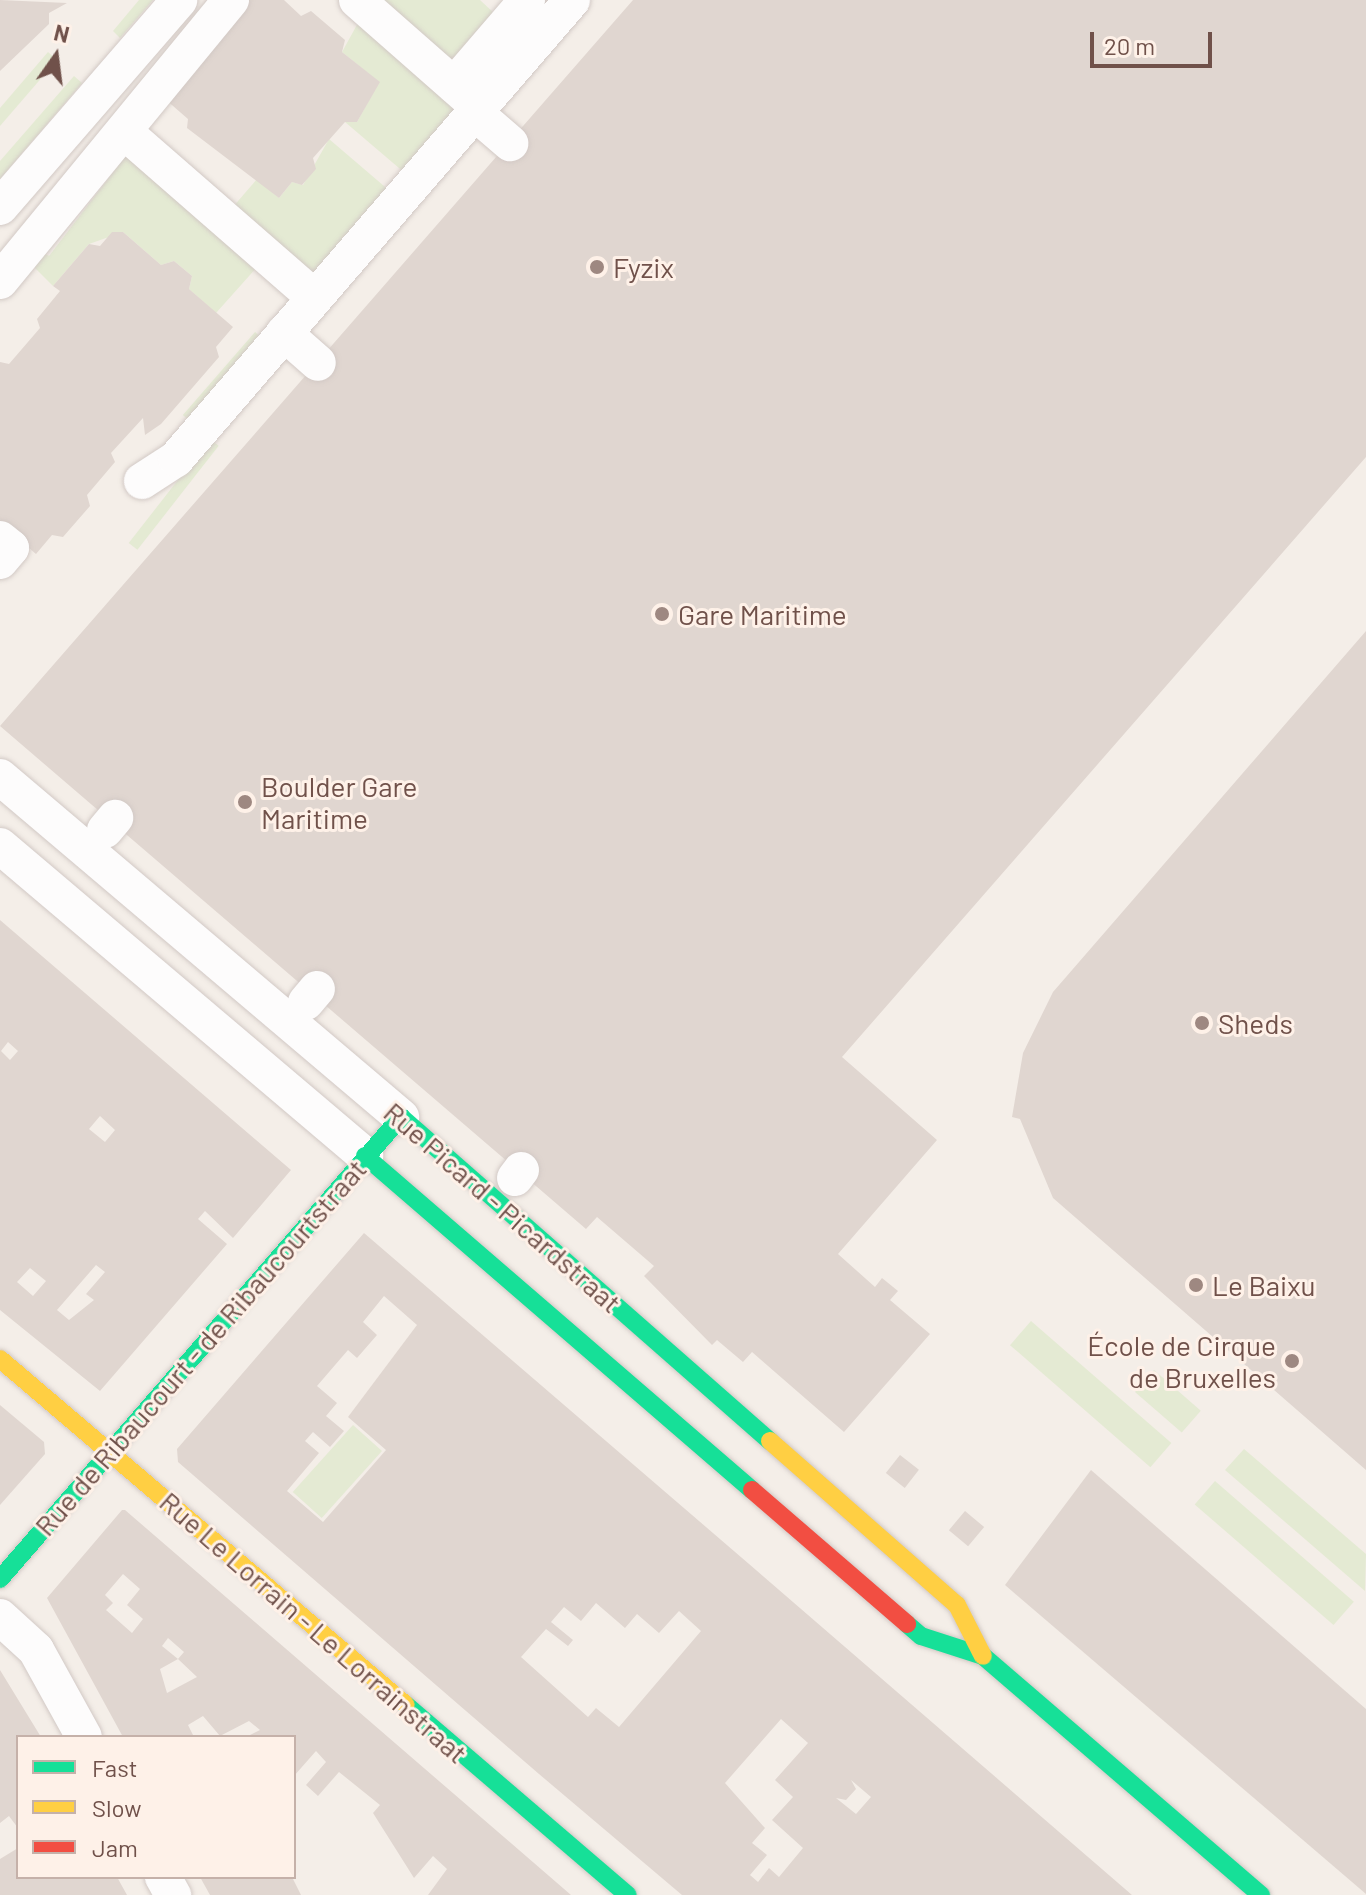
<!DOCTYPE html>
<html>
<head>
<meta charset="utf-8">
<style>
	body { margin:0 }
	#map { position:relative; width:1366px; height:1895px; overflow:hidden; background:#f4eee8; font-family:Barlow,sans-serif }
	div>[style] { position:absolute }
	.green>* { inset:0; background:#e4ead3; transform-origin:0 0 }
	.building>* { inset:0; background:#e0d6d0; transform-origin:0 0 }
	.roads { filter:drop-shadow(0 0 2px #d2c9c5) drop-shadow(0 0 2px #d2c9c5) }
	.street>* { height:36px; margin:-18px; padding:0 18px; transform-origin:18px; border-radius:18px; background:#fdfcfc }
	.fast>* { height:18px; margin:-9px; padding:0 9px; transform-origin:9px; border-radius:9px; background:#16e098 }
	.slow>* { height:18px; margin:-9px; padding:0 9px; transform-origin:9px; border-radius:9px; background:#ffcf43 }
	.jam>* { height:18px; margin:-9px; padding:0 9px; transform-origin:9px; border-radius:9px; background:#f24e42 }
	.dots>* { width:22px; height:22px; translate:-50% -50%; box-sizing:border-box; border:4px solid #fef1e8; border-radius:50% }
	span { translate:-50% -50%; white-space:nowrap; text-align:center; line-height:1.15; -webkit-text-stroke:6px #fef1e8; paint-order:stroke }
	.poi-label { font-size:28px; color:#70514a }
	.left { translate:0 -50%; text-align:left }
	.right { translate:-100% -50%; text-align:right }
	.street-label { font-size:28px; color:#70514a }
	.legend { position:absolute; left:16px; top:1735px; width:280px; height:144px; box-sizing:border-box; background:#fef1e8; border:2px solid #c5b1a9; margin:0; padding:10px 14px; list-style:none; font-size:24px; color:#70514a }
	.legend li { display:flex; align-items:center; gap:16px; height:40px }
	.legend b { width:40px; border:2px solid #c5b1a9 }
	.north { position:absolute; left:16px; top:16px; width:80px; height:80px; -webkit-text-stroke:6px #fef1e8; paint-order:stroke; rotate:14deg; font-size:22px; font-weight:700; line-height:32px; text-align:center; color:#70514a }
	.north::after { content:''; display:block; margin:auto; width:28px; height:36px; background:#70514a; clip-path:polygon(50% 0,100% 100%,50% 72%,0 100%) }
	.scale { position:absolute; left:1090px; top:32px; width:122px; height:36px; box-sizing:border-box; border:4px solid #70514a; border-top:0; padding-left:10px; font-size:24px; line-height:28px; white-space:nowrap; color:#70514a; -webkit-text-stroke:6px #fef1e8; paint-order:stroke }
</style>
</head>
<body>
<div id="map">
	<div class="green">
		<i style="clip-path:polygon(139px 0,153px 0,120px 38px,113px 31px)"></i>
		<i style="clip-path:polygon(373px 0,480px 0,495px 14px,450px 67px)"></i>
		<i style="clip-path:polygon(358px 23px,461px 111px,406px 174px,345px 122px,357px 122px,379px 82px,342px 52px)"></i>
		<i style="clip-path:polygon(48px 52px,57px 60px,0 126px,0 108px)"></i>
		<i style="clip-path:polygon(74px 76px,82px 83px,0 179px,0 161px)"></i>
		<i style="clip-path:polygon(329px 139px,391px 192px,315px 280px,232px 208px,257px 179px,279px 198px,292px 182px,303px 185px)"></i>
		<i style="clip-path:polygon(127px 154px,258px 266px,216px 313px,189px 289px,192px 276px,174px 261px,161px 265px,123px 232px,89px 244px,53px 286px,30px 263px,41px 251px,49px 256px)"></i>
		<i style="left:255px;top:332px;width:11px;height:110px;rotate:41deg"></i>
		<i style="left:210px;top:439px;width:11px;height:132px;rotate:38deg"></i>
		<i style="left:1031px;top:1321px;width:186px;height:32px;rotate:41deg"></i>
		<i style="left:1154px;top:1370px;width:62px;height:29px;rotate:41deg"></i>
		<i style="left:353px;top:1425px;width:39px;height:90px;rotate:42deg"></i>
		<i style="clip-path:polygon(1244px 1449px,1366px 1554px,1365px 1591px,1225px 1470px)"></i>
		<i style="left:1215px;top:1481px;width:184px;height:31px;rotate:41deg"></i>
	</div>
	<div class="building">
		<i style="clip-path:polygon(0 0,67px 3px,49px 13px,49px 24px,0 71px)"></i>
		<i style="clip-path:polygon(240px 0,284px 0,301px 16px,311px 11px,345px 40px,342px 52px,380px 82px,357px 122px,345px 122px,313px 158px,316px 169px,302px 185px,292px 182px,279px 198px,187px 128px,188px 119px,165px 99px)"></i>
		<i style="clip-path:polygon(633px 0,1366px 0,1366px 457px,842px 1057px,937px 1140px,838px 1254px,875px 1287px,882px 1278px,898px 1291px,890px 1300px,930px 1334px,844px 1432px,752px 1352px,743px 1362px,717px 1340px,712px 1345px,644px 1276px,654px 1266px,597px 1217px,586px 1229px,0 726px)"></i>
		<i style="clip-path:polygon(112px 232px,123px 232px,161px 265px,174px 261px,192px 276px,189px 289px,233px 327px,216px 347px,219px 357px,161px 424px,145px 435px,143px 418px,111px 453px,115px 462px,87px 495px,90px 506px,63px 537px,52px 535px,36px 554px,0 523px,0 362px,9px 364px,40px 328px,37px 319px,60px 291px,53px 286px,89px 244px,100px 246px)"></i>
		<i style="clip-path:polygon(1366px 631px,1366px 1470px,1053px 1198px,1020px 1119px,1012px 1117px,1023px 1053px,1053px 992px)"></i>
		<i style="clip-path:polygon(evenodd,0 920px,291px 1170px,233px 1238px,205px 1211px,198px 1219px,227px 1244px,100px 1391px,0 1310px,0 920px,8px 1042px,18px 1051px,10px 1060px,1px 1051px,8px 1042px,0 920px,100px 1116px,115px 1130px,105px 1142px,89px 1129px,100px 1116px,0 920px,96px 1265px,105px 1272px,86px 1294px,94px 1300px,69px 1320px,57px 1310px,96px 1265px,0 920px,30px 1268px,46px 1281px,33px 1296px,17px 1282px,30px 1268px)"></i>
		<i style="clip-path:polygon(evenodd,364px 1233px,756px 1570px,1132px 1895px,682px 1895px,539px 1774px,178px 1462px,177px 1449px,364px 1233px,384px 1296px,417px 1325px,348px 1417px,386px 1450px,323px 1522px,287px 1491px,319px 1453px,305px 1441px,313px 1432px,330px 1447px,344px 1431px,326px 1416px,337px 1403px,317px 1386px,348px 1350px,357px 1358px,377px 1335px,363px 1322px,384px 1296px,364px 1233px,596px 1603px,625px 1628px,637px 1614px,659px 1633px,679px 1611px,701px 1631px,619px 1727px,596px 1708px,588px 1717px,521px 1657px,546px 1629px,568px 1646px,573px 1640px,551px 1622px,564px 1607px,581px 1621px,596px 1603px,364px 1233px,781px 1719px,808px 1743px,775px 1780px,793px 1797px,772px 1820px,803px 1848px,779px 1877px,769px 1868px,758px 1882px,750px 1875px,767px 1855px,752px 1843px,765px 1828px,725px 1783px,781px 1719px,364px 1233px,851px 1780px,871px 1797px,856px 1814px,836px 1798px,846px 1800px,856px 1789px,851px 1780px)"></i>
		<i style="clip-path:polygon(0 1405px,44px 1442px,45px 1454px,0 1505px)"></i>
		<i style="left:900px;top:1455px;width:24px;height:23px;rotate:38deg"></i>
		<i style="clip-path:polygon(1091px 1470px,1366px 1709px,1366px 1894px,1005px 1585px)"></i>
		<i style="clip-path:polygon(evenodd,122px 1510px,125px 1510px,571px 1895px,428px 1895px,447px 1869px,433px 1856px,414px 1878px,373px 1813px,380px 1805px,339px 1772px,318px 1796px,306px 1785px,326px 1762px,316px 1751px,294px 1776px,294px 1737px,246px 1737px,260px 1730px,249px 1721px,220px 1736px,203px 1716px,188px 1725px,194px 1737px,123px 1737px,47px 1598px,122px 1510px,123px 1574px,140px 1589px,127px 1605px,143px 1619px,132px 1633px,106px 1610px,113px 1603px,105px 1595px,123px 1574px,122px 1510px,168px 1638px,184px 1652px,178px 1659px,162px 1646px,168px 1638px,122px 1510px,178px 1659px,197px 1677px,167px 1693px,160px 1669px,178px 1659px)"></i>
		<i style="left:965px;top:1511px;width:25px;height:25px;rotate:40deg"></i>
		<i style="clip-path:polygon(0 1670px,41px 1737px,18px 1737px,18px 1828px,9px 1816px,0 1823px)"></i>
		<i style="clip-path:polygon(18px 1848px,18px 1877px,117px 1877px,127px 1895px,0 1895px,0 1859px)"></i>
		<i style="clip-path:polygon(200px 1877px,292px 1877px,301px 1895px,210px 1895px)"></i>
	</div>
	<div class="roads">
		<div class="street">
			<i style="left:357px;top:0;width:162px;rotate:41.3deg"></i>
			<i style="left:454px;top:85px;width:112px;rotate:-49.3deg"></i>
			<i style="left:474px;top:112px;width:48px;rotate:40.7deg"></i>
			<i style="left:127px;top:134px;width:249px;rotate:41.1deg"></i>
			<i style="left:0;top:207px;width:274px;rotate:-49.1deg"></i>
			<i style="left:0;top:281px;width:364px;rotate:-50.6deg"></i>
			<i style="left:284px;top:333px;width:45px;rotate:41.4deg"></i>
			<i style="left:142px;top:481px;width:40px;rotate:-32.9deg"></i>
			<i style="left:176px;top:459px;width:606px;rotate:-49.21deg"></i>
			<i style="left:0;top:539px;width:14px;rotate:39deg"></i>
			<i style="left:11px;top:548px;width:17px;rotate:130deg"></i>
			<i style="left:0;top:777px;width:526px;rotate:40.29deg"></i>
			<i style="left:105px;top:830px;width:16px;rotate:-50deg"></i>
			<i style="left:0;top:846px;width:479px;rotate:40.3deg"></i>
			<i style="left:306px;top:1002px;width:17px;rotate:-50deg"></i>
			<i style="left:515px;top:1178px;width:10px;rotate:-53deg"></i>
			<i style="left:0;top:1617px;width:49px;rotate:42.5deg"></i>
			<i style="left:36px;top:1650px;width:99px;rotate:61.1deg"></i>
			<i style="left:163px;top:1877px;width:21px;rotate:61deg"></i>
		</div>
		<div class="fast">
			<i style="left:365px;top:1156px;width:511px;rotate:40.8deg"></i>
			<i style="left:0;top:1579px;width:612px;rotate:-49.04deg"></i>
			<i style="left:401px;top:1117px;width:491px;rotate:41.3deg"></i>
			<i style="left:907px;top:1624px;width:18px;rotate:41deg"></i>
			<i style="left:921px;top:1636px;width:65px;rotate:17.9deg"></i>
			<i style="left:983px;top:1656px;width:367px;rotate:40.7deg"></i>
			<i style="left:406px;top:1705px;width:292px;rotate:40.6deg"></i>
		</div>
		<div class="slow">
			<i style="left:0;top:1359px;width:533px;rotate:40.44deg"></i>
			<i style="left:770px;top:1441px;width:249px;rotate:41.3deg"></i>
			<i style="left:957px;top:1605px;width:57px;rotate:63deg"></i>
		</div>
		<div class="jam">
			<i style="left:752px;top:1490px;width:205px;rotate:40.8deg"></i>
		</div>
	</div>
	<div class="dots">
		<i style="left:597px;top:267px;background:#9e8881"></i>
		<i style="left:662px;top:614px;background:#9e8881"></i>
		<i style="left:245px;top:802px;background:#9e8881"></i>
		<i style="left:1202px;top:1023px;background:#9e8881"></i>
		<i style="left:1196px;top:1285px;background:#9e8881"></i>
		<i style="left:1292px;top:1361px;background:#9e8881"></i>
	</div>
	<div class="poi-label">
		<span class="left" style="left:613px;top:267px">Fyzix</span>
		<span class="left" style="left:678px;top:614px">Gare Maritime</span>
		<span class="left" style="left:261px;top:802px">Boulder Gare<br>Maritime</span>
		<span class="left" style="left:1218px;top:1023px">Sheds</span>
		<span class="left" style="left:1212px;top:1285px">Le Baixu</span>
		<span class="right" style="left:1276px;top:1361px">École de Cirque<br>de Bruxelles</span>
	</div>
	<div class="street-label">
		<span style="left:503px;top:1207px;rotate:41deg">Rue Picard - Picardstraat</span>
		<span style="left:200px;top:1347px;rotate:-49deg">Rue de Ribaucourt - de Ribaucourtstraat</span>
		<span style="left:314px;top:1627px;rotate:41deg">Rue Le Lorrain - Le Lorrainstraat</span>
	</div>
	<ul class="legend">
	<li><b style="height:10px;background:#16e098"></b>Fast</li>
	<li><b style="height:10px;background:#ffcf43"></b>Slow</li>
	<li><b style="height:10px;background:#f24e42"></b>Jam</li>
	</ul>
	<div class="north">N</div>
	<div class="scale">20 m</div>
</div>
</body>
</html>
